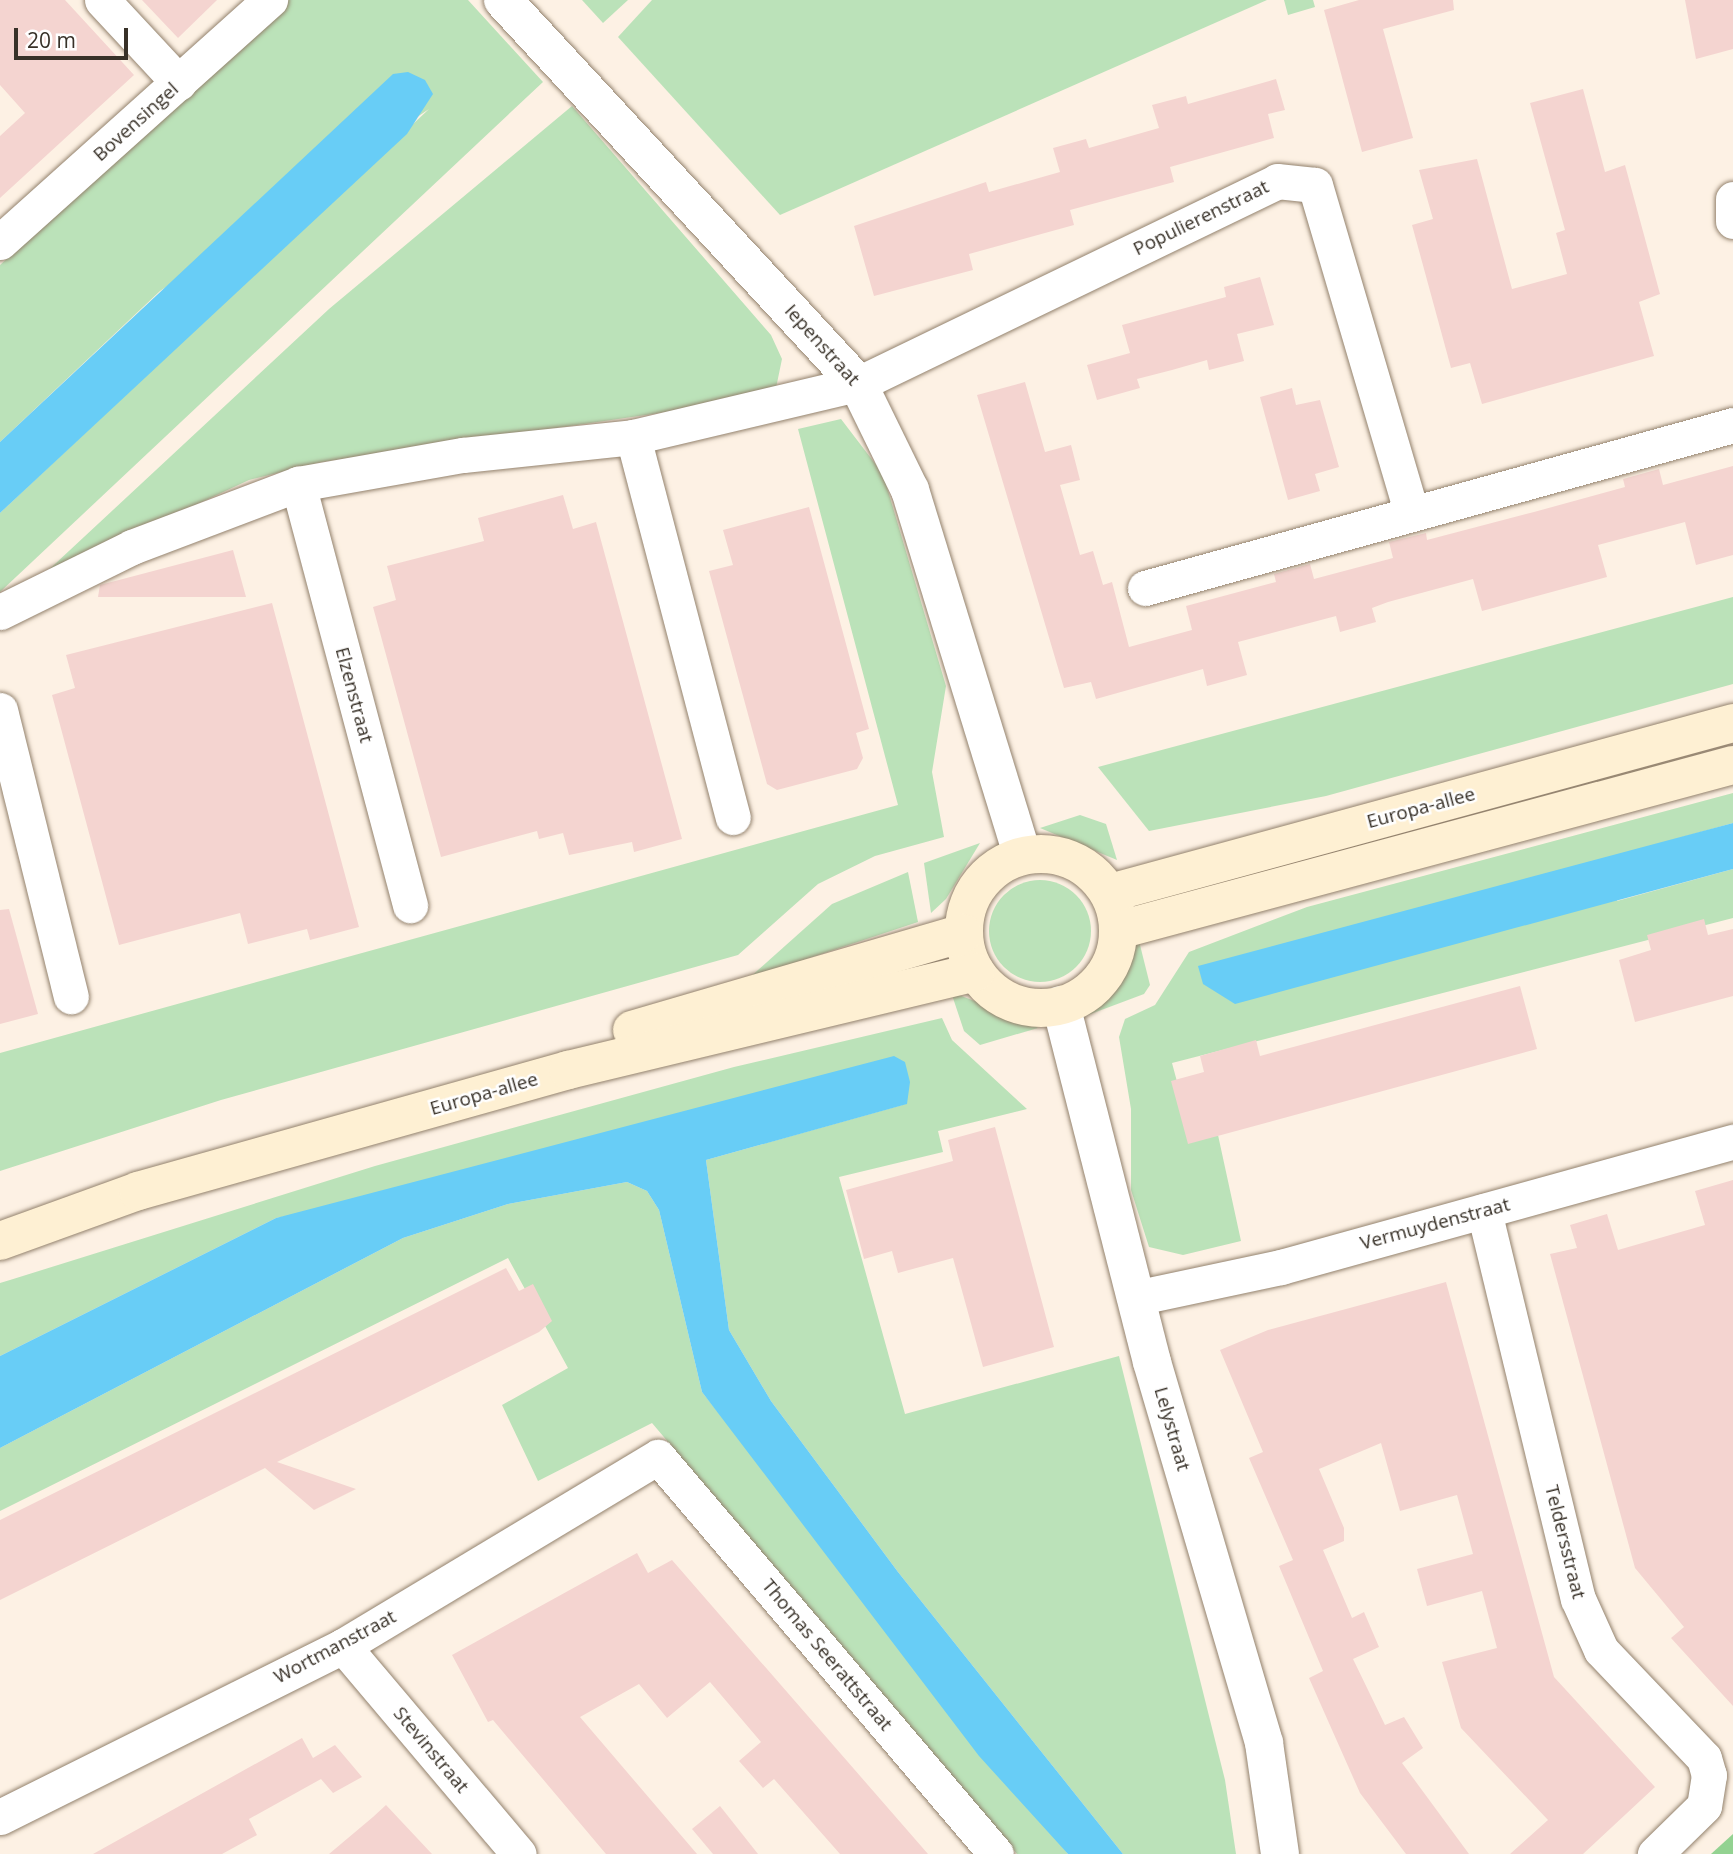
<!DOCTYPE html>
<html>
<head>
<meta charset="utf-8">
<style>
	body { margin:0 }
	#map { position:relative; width:1733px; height:1854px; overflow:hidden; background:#fdf1e4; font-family:"Open Sans",sans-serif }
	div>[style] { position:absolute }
	.green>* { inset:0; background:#bbe2b9 }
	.round { border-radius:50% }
	.forest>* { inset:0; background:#93d291 }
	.water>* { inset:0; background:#68cdf6 }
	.building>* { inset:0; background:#f4d4d0 }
	.roads { filter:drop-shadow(0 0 2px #93826d) drop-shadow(0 0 2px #93826d) }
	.minor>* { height:35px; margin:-17.5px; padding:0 17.5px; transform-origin:17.5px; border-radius:17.5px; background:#fff }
	.tertiary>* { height:38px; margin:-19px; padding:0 19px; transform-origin:19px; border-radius:19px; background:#fff }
	.secondary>* { height:38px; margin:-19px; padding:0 19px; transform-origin:19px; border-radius:19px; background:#fef0d3 }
	.secondary>.ring { margin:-19px; padding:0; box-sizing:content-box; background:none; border:38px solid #fef0d3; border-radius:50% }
	span { translate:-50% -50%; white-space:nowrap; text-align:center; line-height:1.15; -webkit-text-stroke:5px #fff; paint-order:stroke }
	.street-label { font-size:19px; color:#383128 }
	.scale { position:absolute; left:14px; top:28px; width:114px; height:32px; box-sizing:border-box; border:4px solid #383128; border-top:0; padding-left:9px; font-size:21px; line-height:24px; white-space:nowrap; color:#383128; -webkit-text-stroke:5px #fff; paint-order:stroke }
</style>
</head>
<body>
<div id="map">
	<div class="green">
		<i style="clip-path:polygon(289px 0,468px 0,543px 82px,0 592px,0 513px,429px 109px,160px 291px,0 442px,0 265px)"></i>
		<i style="clip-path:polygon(582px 0,628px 0,603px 23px)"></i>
		<i style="clip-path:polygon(652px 0,1267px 0,780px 215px,618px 37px)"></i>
		<i style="clip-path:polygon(1284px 0,1313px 0,1315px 7px,1288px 15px)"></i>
		<i style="clip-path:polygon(572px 106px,771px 335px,782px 359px,776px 388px,756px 399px,322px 462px,249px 480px,41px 577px,329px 309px)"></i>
		<i style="clip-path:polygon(841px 419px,883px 474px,946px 686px,932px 772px,944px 837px,875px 856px,818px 884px,738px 955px,221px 1100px,0 1171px,0 1053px,898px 805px,798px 429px)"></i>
		<i style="clip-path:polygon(1733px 597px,1733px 684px,1326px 796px,1149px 831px,1098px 767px)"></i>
		<i style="clip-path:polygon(1733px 793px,1733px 823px,1622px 854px,1617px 901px,1733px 869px,1733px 918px,1172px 1063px,1193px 1141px,1218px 1135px,1241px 1241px,1183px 1255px,1149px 1247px,1131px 1190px,1131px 1109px,1119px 1037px,1125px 1019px,1155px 1005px,1189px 952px,1307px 907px)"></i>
		<i style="clip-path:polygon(1080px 815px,1106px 824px,1117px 860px,1040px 828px)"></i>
		<i style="clip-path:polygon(980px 843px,946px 899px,931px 913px,924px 863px)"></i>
		<i style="clip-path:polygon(908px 872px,918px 922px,749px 978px,832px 904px)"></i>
		<i class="round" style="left:989px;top:880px;width:102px;height:102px"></i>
		<i style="clip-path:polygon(1139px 941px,1150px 985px,1144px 994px,1088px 1015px)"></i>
		<i style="clip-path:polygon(951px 992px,1030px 1022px,1038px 1028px,980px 1045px,964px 1031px)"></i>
		<i style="clip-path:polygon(942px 1018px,952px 1040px,1027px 1109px,938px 1131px,943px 1152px,839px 1177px,905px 1414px,1119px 1356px,1225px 1780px,1236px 1854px,1123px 1854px,898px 1572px,771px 1401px,729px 1330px,706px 1160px,906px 1104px,276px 1218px,0 1356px,0 1283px,10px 1280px,375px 1166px,734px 1067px)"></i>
		<i style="clip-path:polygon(627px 1182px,647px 1191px,659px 1210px,702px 1392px,1068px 1854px,1017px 1854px,652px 1423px,538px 1481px,502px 1405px,568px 1368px,508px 1258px,0 1511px,0 1448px,403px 1238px,508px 1204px)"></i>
	</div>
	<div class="forest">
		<i style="clip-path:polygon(1733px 1834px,1733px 1854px,1711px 1854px)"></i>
	</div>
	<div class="water">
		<i style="clip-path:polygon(408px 72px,425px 80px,433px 94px,407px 134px,0 513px,0 442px,393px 74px)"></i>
		<i style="clip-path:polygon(1733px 823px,1733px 869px,1235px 1004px,1203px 984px,1198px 966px)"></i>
		<i style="clip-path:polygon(894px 1056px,905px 1062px,910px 1082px,907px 1104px,706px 1160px,729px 1330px,771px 1401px,898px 1572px,1123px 1854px,1068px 1854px,979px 1756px,702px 1392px,659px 1210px,647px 1191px,627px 1182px,508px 1204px,403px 1238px,0 1448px,0 1356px,276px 1218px)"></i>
	</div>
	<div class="building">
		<i style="clip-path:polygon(0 0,65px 0,134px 75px,0 198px,0 136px,25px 113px,0 85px)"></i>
		<i style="clip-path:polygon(142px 0,217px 0,178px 38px)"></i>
		<i style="clip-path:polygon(1359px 0,1453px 0,1454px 10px,1383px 29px,1413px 138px,1362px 152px,1324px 10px)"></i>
		<i style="clip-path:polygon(1685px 0,1733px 0,1733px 49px,1696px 59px)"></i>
		<i style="clip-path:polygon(1276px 79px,1285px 110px,1268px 114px,1274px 138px,1170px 167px,1174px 182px,1070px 210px,1074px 225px,969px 254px,973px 270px,874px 296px,854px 226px,986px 182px,989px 192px,1060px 172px,1053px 148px,1086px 139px,1089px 148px,1159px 128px,1152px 105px,1186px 96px,1188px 104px)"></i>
		<i style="clip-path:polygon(1583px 89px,1605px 172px,1625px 165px,1660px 294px,1639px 302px,1654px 356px,1482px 404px,1470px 363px,1451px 368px,1412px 225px,1433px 219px,1419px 170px,1477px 159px,1512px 289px,1567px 274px,1556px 233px,1565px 230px,1530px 103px)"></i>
		<i style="clip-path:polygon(1260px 277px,1274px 325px,1237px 334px,1244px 361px,1209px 370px,1207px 360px,1172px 370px,1137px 379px,1140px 388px,1097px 400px,1087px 365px,1130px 353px,1122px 325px,1226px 297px,1224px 287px)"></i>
		<i style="clip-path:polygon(1025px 382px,1045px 452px,1071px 445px,1080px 480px,1060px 485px,1080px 555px,1093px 551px,1103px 585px,1112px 582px,1129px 647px,1192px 630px,1186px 606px,1276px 582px,1274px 574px,1310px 564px,1314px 579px,1393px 558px,1389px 542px,1426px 533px,1427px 540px,1534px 512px,1625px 487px,1623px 479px,1659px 469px,1663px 485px,1733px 466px,1733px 555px,1696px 565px,1685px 522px,1598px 545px,1607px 577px,1482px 611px,1473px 579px,1388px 602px,1372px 608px,1376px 622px,1340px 632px,1336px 616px,1238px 642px,1247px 675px,1207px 686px,1203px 669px,1096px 699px,1091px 682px,1064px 688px,977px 395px)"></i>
		<i style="clip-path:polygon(1292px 388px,1296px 405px,1320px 400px,1339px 467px,1315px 474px,1320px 491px,1288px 500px,1260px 397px)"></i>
		<i style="clip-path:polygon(563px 495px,573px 529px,596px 522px,682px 839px,634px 852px,632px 842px,569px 855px,563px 833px,539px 839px,537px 831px,441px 857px,373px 607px,396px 600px,387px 566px,484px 541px,478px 518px)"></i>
		<i style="clip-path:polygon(809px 507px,869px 729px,856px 733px,863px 758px,857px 769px,777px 790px,767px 784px,709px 571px,733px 565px,723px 530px)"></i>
		<i style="clip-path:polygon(233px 550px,246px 597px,98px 597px,100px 585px)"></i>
		<i style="clip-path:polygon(272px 603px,359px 927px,310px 940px,307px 929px,248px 944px,240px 913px,119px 945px,52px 695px,75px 688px,66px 655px)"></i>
		<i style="clip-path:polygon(9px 909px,38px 1014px,0 1024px,0 910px)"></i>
		<i style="clip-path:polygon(1704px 919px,1708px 935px,1733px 929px,1733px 996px,1635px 1022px,1619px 960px,1651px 950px,1647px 935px)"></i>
		<i style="clip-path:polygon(1520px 986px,1537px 1049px,1188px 1144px,1171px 1081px,1204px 1072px,1200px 1056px,1256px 1040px,1260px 1056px)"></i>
		<i style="clip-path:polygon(995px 1127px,1054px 1347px,983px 1367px,953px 1258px,898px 1273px,892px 1251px,864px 1259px,846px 1190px,953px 1161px,948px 1140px)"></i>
		<i style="clip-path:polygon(1733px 1180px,1733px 1706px,1671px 1638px,1684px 1627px,1635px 1568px,1550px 1254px,1577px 1248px,1570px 1225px,1607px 1214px,1618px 1250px,1705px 1225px,1695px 1191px)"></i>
		<i style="clip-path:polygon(506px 1268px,519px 1291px,533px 1284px,552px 1321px,539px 1332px,277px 1462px,356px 1489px,314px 1510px,265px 1468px,0 1600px,0 1520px)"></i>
		<i style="clip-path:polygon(1446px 1282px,1554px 1677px,1655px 1787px,1583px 1854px,1510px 1854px,1548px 1820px,1461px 1728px,1442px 1662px,1497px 1648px,1482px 1591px,1427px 1606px,1417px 1569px,1473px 1554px,1457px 1495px,1400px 1511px,1381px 1443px,1319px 1469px,1344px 1528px,1344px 1541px,1323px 1550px,1352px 1618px,1364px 1612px,1379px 1647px,1353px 1659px,1385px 1725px,1404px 1717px,1423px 1748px,1402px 1763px,1469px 1854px,1406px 1854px,1360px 1793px,1309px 1678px,1323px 1671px,1279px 1566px,1293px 1560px,1249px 1458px,1263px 1452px,1220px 1350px,1268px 1330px)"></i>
		<i style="clip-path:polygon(637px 1553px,648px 1573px,672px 1560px,928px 1854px,840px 1854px,774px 1779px,763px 1788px,739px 1761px,761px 1742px,710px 1682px,667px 1718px,639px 1684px,580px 1717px,697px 1854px,606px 1854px,493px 1720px,488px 1722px,452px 1655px)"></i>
		<i style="clip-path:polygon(302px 1738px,313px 1758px,335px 1745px,362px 1777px,333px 1793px,321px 1779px,249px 1819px,257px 1835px,222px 1854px,93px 1854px)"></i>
		<i style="clip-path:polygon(386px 1805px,432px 1854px,329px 1854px,373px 1817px)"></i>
		<i style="clip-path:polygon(720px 1806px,758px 1854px,713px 1854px,692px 1829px)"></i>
	</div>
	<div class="roads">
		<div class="minor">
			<i style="left:102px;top:0;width:113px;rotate:47.1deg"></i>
			<i style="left:1733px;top:199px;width:22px;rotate:90deg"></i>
			<i style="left:0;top:242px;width:363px;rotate:-41.9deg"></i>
			<i style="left:633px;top:437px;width:393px;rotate:75.3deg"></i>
			<i style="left:298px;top:484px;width:436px;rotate:75.1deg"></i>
			<i style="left:1145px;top:588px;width:610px;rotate:-15.49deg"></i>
			<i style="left:0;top:612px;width:147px;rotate:-26.2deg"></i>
			<i style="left:132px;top:547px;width:178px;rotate:-20.8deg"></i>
			<i style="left:298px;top:484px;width:168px;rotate:-10deg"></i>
			<i style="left:463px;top:455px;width:171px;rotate:-6deg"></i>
			<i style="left:633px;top:437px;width:231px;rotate:-13.3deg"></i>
			<i style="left:858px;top:384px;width:466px;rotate:-25.8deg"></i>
			<i style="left:1277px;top:181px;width:38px;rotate:6deg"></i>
			<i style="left:1315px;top:185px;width:341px;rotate:73.6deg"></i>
			<i style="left:0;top:710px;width:295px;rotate:76.1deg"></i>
			<i style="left:1484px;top:1211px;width:399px;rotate:76.4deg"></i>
			<i style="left:1578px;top:1599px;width:56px;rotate:65.7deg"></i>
			<i style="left:1601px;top:1650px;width:149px;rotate:46.4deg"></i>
			<i style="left:1704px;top:1758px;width:18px;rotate:74deg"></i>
			<i style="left:1709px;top:1775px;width:31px;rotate:99deg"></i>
			<i style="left:1704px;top:1806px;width:69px;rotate:135.6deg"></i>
			<i style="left:1135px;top:1298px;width:149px;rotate:-12deg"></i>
			<i style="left:1281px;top:1267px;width:469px;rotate:-15.5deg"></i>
			<i style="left:343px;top:1646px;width:272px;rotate:49.8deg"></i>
			<i style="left:0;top:1817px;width:383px;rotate:-26.5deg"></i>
			<i style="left:343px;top:1646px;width:367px;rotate:-31deg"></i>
			<i style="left:658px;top:1457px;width:521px;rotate:49.59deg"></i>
		</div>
		<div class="tertiary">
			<i style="left:503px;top:0;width:523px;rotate:47.25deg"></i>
			<i style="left:858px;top:384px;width:118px;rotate:63.9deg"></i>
			<i style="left:910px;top:490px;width:382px;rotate:72.9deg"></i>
			<i style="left:1061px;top:1005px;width:368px;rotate:75.7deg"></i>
			<i style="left:1152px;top:1362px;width:397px;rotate:73.6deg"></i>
			<i style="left:1264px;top:1743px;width:112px;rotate:81.8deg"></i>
		</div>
		<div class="secondary">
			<i class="ring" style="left:964px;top:854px;width:116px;height:116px"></i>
			<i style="left:1110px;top:893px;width:646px;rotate:-15.26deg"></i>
			<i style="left:1119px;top:930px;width:636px;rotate:-15.04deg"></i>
			<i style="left:632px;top:1030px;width:345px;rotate:-16.3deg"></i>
			<i style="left:0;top:1241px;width:147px;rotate:-19.9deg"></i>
			<i style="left:138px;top:1191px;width:447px;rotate:-15.7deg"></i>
			<i style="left:568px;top:1070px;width:419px;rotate:-13.5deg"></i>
		</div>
	</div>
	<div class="street-label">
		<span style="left:136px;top:122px;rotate:-42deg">Bovensingel</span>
		<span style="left:1201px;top:218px;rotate:-26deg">Populierenstraat</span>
		<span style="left:822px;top:345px;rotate:48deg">Iepenstraat</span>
		<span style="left:354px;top:695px;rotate:75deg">Elzenstraat</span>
		<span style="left:1421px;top:808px;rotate:-15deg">Europa-allee</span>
		<span style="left:484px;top:1094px;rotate:-16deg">Europa-allee</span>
		<span style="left:1435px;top:1224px;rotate:-15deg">Vermuydenstraat</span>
		<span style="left:1172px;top:1429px;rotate:74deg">Lelystraat</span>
		<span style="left:1565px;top:1542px;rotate:76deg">Teldersstraat</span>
		<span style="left:335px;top:1647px;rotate:-28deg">Wortmanstraat</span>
		<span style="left:827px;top:1655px;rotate:50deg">Thomas Seerattstraat</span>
		<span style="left:431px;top:1750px;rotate:50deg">Stevinstraat</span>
	</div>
	<div class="scale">20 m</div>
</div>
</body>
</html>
